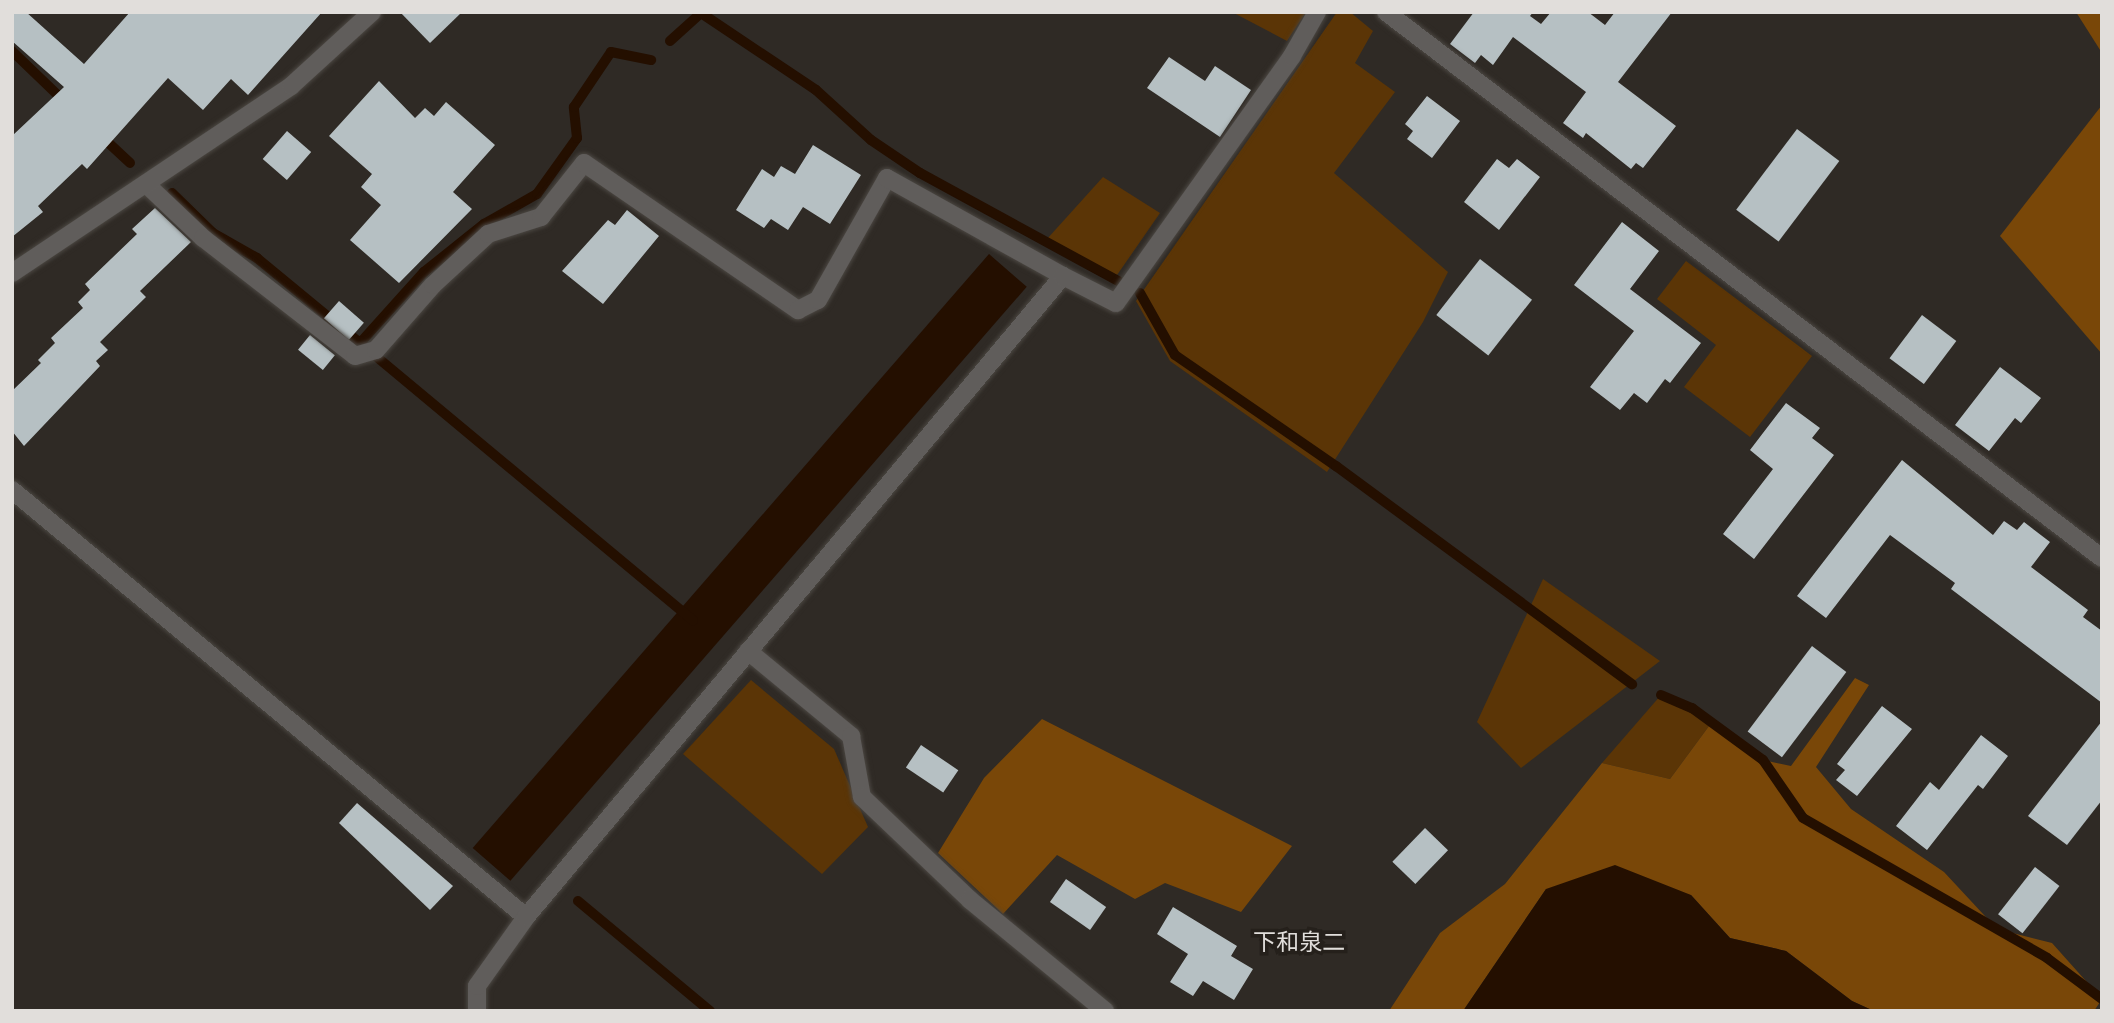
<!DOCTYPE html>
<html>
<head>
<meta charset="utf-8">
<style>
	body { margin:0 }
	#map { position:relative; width:2114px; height:1023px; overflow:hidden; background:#2f2a25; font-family:"Alegreya Sans","Noto Sans JP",sans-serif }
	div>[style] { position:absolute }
	.green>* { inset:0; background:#5b3506 }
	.forest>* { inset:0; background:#794708 }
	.water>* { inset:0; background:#240f00; transform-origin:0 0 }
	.stream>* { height:10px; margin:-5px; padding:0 5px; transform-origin:5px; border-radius:5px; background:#240f00 }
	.building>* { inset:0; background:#b6c0c3; transform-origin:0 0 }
	.roads { filter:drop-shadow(0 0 2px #4b4742) drop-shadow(0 0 2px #4b4742) }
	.minor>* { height:18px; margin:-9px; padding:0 9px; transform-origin:9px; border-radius:9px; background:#605d5b }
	span { translate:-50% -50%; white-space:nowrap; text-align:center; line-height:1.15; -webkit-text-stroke:7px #25201b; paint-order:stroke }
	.neighbourhood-label { font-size:23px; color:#e1dedb }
	.frame { position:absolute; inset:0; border:14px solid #e1dedb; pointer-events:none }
</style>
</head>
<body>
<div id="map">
	<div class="green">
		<i style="clip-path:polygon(1232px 12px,1306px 12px,1287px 41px)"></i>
		<i style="clip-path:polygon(1337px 12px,1350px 12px,1373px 31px,1355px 63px,1395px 92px,1334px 173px,1448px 272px,1423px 322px,1327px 472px,1170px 361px,1136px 301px)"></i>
		<i style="clip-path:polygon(1103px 177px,1160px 213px,1117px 275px,1047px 239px)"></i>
		<i style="clip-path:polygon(1686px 261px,1812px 356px,1750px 437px,1684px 387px,1716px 345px,1657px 299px)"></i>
		<i style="clip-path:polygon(1543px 579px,1660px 661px,1521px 768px,1477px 722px)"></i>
		<i style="clip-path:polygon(751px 680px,834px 749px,868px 827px,822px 874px,683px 754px)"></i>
		<i style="clip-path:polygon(1661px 695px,1712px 722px,1670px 779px,1602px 763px)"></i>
	</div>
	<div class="forest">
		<i style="clip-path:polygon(2076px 12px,2102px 12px,2102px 53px)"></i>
		<i style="clip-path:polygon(2102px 105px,2102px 354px,2000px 236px)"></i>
		<i style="clip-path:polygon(1855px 678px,1869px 685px,1816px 767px,1851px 809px,1944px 872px,1997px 929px,2052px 943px,2102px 999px,2094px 1011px,1874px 1011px,1852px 1001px,1786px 951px,1730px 938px,1691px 895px,1546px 889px,1463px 1011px,1389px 1011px,1440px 933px,1505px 884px,1602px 763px,1670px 779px,1712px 722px,1763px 760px,1791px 766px)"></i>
		<i style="clip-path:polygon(1042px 719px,1292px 846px,1241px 912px,1165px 883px,1135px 899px,1057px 855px,1003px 914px,938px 853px,984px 778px)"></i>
	</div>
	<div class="water">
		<i style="left:989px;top:254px;width:50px;height:787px;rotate:41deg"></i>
		<i style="clip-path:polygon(1615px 865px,1691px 895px,1730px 938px,1786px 951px,1852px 1001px,1874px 1011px,1463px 1011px,1546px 889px)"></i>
	</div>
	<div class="stream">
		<i style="left:670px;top:41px;width:42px;rotate:-42.1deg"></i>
		<i style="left:701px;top:13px;width:138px;rotate:33.8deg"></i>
		<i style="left:816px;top:90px;width:74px;rotate:42.3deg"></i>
		<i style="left:871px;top:140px;width:59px;rotate:34deg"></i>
		<i style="left:920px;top:173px;width:226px;rotate:28.6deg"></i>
		<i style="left:12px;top:51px;width:75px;rotate:43.9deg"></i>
		<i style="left:100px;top:135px;width:41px;rotate:43deg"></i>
		<i style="left:172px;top:193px;width:57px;rotate:44.3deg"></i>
		<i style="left:213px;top:233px;width:51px;rotate:29.6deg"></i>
		<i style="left:257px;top:258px;width:134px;rotate:39.5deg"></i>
		<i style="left:360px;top:343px;width:96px;rotate:-48deg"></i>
		<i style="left:424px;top:272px;width:77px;rotate:-38.7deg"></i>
		<i style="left:484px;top:224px;width:61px;rotate:-29.5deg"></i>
		<i style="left:537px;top:194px;width:69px;rotate:-54.5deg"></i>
		<i style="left:577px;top:138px;width:31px;rotate:-96deg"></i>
		<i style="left:574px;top:107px;width:66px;rotate:-56.1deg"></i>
		<i style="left:611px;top:52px;width:41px;rotate:11.3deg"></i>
		<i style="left:1140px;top:293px;width:71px;rotate:60.6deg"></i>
		<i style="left:1175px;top:355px;width:196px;rotate:34.6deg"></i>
		<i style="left:1336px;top:466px;width:368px;rotate:36.4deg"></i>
		<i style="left:378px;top:358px;width:410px;rotate:39.8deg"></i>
		<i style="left:1661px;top:695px;width:34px;rotate:23deg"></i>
		<i style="left:1692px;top:708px;width:88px;rotate:36.2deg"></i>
		<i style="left:1763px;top:760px;width:70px;rotate:55.4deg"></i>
		<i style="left:1803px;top:818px;width:281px;rotate:29.8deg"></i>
		<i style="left:2047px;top:958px;width:69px;rotate:36.7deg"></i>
		<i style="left:578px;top:901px;width:172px;rotate:39.8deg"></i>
	</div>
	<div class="building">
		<i style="clip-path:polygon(12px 12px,26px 12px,84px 64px,130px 12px,322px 12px,248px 95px,231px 79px,203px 110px,168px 78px,87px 169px,82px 164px,38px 206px,43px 212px,12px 237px,12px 136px,64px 87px,12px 41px)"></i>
		<i style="clip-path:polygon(400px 12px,462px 12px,430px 43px)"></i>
		<i style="clip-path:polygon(1474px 12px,1533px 12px,1530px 16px,1541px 24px,1551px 12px,1588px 12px,1605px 25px,1615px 12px,1672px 12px,1618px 82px,1676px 126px,1643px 168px,1636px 163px,1631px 169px,1586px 133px,1583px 138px,1563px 123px,1586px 92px,1513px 37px,1493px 65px,1481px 55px,1475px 63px,1450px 44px)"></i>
		<i style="clip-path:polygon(1169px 57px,1205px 81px,1215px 66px,1251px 90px,1220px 137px,1147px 88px)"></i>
		<i style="clip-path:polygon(379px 81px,415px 118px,425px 108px,434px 116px,446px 102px,495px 145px,453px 192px,472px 209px,399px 283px,350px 240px,381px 205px,361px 187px,372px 174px,329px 136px)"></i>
		<i style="clip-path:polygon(1427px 96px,1460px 121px,1432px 158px,1407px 139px,1413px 131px,1405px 124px)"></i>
		<i style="left:1797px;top:129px;width:53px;height:101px;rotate:37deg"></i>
		<i style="left:287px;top:131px;width:32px;height:37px;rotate:41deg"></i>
		<i style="clip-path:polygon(813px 145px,861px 175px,830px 224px,803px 207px,788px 230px,771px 219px,764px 228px,736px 210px,762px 169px,774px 177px,781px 166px,795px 174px)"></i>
		<i style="clip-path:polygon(1497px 159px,1509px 168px,1517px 159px,1540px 177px,1499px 230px,1464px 202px)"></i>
		<i style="clip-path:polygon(155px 208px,191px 242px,140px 291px,146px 297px,100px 342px,108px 350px,96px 361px,100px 366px,24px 446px,12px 431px,12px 391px,41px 363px,38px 360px,55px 343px,51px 338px,83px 308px,78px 302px,90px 290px,85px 284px,137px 234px,132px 229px)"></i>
		<i style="clip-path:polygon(627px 210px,659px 236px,603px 304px,562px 271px,608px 220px,615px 225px)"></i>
		<i style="clip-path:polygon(1622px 222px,1659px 251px,1630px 289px,1701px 343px,1670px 383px,1665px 379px,1647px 403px,1634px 393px,1620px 410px,1590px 387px,1634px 331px,1574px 285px)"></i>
		<i style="left:1480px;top:259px;width:66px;height:71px;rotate:38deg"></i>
		<i style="left:339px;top:301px;width:33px;height:23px;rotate:41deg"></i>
		<i style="left:1922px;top:315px;width:43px;height:54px;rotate:37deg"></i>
		<i style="left:310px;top:335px;width:32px;height:19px;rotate:39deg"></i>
		<i style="clip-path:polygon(2000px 367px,2041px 398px,2021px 423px,2015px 418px,1989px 451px,1955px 425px)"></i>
		<i style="clip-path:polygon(1786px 403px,1820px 428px,1812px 438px,1834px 455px,1754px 559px,1723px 534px,1773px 469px,1750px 450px)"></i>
		<i style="clip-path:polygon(1902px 460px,1993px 535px,2004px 521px,2017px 530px,2024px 522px,2050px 542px,2031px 567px,2088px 610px,2083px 617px,2102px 631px,2102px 703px,1951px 589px,1955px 583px,1890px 535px,1826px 618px,1797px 596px)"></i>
		<i style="left:1812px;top:646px;width:43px;height:107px;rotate:37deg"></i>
		<i style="clip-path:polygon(1882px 706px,1912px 729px,1857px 796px,1836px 780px,1845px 770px,1837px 764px)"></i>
		<i style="clip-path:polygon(2102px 721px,2102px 800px,2067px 845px,2028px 816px)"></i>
		<i style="clip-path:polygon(1981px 735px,2008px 756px,1983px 789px,1978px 785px,1927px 850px,1896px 826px,1930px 782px,1939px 790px)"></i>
		<i style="left:921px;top:745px;width:45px;height:27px;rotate:34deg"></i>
		<i style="clip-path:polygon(357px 803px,453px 886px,430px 910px,339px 823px)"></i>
		<i style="left:1425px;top:828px;width:32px;height:47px;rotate:44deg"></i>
		<i style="left:2035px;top:867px;width:31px;height:60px;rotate:38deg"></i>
		<i style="left:1066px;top:879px;width:49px;height:28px;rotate:35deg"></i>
		<i style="clip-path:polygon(1173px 907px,1237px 946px,1231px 956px,1253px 969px,1234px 1000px,1203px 981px,1193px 996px,1170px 982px,1188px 954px,1157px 934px)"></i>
	</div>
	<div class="roads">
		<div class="minor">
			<i style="left:1386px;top:12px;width:900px;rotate:37.33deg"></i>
			<i style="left:146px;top:184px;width:79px;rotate:43.5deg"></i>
			<i style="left:203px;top:238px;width:192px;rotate:37.8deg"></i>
			<i style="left:355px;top:356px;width:22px;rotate:-16deg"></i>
			<i style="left:376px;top:350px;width:86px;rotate:-48.8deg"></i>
			<i style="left:433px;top:285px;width:75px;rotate:-42.8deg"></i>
			<i style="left:488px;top:234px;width:56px;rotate:-17.8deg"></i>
			<i style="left:541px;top:217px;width:69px;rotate:-51.5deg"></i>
			<i style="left:584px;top:163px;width:260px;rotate:34.5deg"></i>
			<i style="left:798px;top:310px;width:22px;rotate:-27deg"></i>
			<i style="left:818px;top:300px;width:140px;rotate:-60.5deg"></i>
			<i style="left:887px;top:178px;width:201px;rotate:29.1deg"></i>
			<i style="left:12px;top:273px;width:336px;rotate:-33.8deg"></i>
			<i style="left:291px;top:86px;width:110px;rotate:-42.4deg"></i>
			<i style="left:12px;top:490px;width:668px;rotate:39.72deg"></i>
			<i style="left:748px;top:651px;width:134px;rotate:39.5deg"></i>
			<i style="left:851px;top:736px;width:62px;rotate:79.8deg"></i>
			<i style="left:862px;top:797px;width:149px;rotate:43.6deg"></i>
			<i style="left:970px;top:900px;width:175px;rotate:39.4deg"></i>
			<i style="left:477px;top:1011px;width:25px;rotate:-90deg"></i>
			<i style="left:477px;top:986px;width:85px;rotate:-54.6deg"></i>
			<i style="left:526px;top:917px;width:836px;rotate:-50.05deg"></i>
			<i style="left:1063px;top:276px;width:59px;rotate:27deg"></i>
			<i style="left:1116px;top:303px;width:303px;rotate:-54.5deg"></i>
			<i style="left:1292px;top:56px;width:51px;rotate:-60.4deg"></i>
		</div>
	</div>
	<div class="neighbourhood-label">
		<span style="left:1299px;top:944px">下和泉二</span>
	</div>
	<div class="frame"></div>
</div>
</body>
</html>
